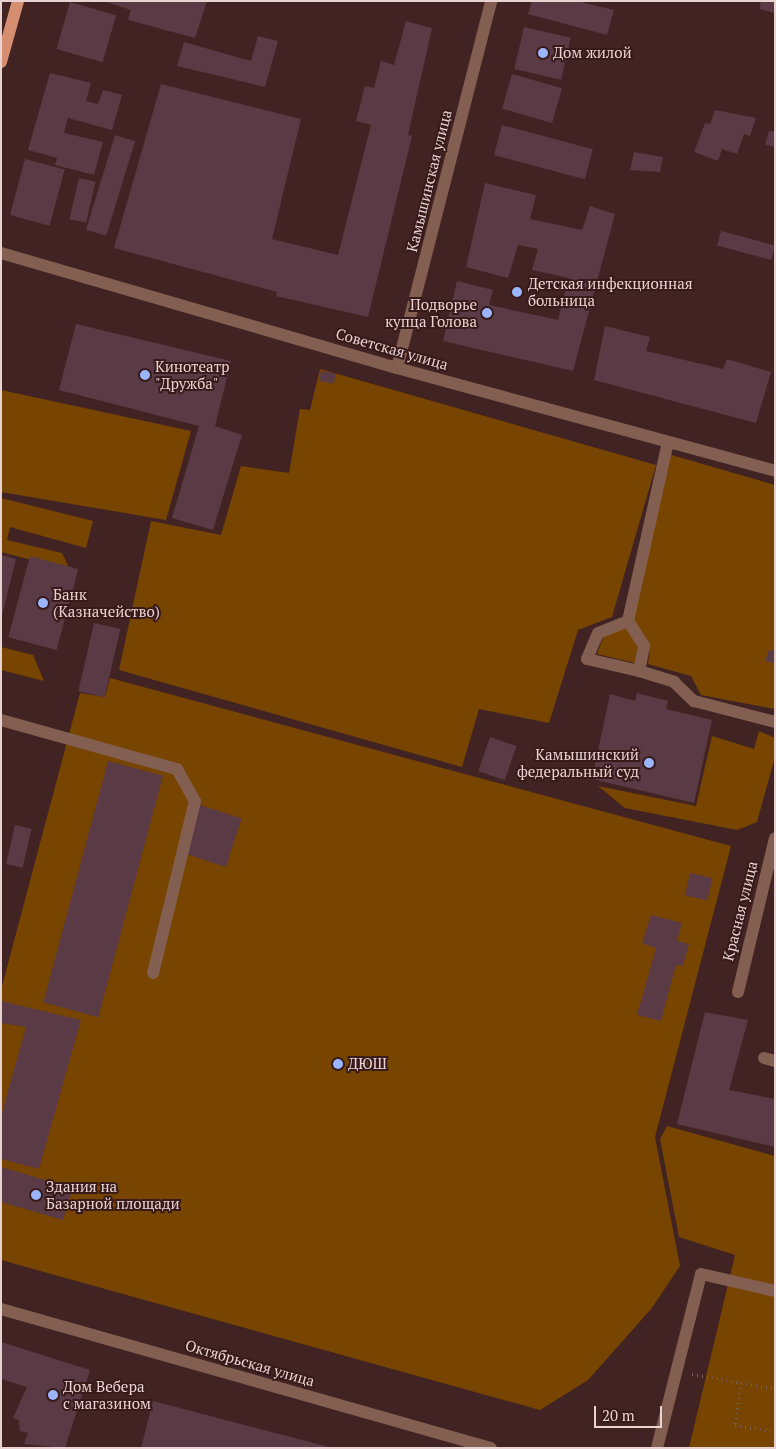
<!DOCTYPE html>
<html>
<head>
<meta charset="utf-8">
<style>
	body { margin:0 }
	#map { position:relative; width:776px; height:1449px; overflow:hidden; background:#422323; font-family:"PT Serif",serif }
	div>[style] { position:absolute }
	.green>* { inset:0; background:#784500 }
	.building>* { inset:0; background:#5a3a45; transform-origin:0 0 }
	.path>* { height:3px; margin-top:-1.5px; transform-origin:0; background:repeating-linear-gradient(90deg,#795d5d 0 1px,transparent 0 5px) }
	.service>* { height:12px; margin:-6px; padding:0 6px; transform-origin:6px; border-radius:6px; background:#825f51 }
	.pedestrian>* { height:12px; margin:-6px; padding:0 6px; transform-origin:6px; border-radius:6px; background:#825f51 }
	.minor>* { height:12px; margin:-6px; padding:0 6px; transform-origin:6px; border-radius:6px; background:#825f51 }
	.tertiary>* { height:12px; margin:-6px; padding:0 6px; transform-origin:6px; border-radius:6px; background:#825f51 }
	.primary>* { height:12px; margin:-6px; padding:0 6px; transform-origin:6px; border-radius:6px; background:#d68e71 }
	.dots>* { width:14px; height:14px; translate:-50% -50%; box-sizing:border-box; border:2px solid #381a1a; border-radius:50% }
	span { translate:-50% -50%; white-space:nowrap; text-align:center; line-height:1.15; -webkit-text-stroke:4px #381a1a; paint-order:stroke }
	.poi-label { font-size:15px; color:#e8d3d2 }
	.left { translate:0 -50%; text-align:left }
	.right { translate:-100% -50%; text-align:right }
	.street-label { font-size:15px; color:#e8d3d2 }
	.frame { position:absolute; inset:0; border:2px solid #e8d3d2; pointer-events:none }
	.scale { position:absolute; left:594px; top:1406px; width:68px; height:22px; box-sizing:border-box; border:2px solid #e8d3d2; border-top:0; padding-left:6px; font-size:15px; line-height:18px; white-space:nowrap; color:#e8d3d2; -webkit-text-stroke:4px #381a1a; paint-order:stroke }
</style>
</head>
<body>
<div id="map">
	<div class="green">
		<i style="clip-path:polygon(320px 369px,656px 465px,612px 617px,578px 630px,549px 723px,479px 709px,462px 767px,119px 670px,151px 521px,221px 535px,241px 466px,289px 473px,300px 409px,310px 410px)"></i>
		<i style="clip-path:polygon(1px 390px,191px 431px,166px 520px,1px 492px)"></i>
		<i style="clip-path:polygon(668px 454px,775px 485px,775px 709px,701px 695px,691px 676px,648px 664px,650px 645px,631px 621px)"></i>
		<i style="clip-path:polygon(1px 498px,93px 521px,86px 548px,10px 527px,7px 540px,62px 553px,70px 570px,1px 552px)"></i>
		<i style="clip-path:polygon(628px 626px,638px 645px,635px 663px,597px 654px,604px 635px)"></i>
		<i style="clip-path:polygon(1px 647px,33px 655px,44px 681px,1px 670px)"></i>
		<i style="clip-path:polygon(110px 678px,731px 846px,655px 1137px,680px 1266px,651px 1309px,588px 1380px,540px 1410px,1px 1260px,1px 990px,80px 693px,105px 697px)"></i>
		<i style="clip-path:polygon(759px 731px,775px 738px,775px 757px,757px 822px,737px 830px,625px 808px,598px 786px,696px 806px,712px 736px,754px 749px)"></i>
		<i style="clip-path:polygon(667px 1126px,775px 1156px,775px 1448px,689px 1448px,735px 1255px,679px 1237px,660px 1139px)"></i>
	</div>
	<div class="building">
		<i style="clip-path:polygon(104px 1px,207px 1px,195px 38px,128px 20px,131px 10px)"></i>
		<i style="clip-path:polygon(532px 1px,577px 1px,614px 10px,607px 35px,528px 14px)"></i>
		<i style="clip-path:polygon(761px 1px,775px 1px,775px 13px,759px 9px)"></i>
		<i style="left:70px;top:2px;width:48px;height:49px;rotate:16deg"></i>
		<i style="clip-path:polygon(406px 21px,432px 28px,408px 135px,412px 136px,368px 317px,276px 296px,277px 292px,114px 248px,161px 84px,301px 119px,272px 239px,338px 255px,371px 125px,356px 121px,365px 86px,374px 88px,381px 61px,394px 65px)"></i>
		<i style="left:524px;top:27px;width:48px;height:43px;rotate:13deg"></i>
		<i style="clip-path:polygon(258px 36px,278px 41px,265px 87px,177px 66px,184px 42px,251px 61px)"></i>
		<i style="clip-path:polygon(50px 73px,91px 83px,86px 101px,98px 104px,103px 90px,122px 95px,112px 130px,68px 118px,64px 133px,103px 142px,94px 175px,55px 165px,57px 158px,28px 150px)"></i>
		<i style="left:512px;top:74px;width:52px;height:36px;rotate:16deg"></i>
		<i style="clip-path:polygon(715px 110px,756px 118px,750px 136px,744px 134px,737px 154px,722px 149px,718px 161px,694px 152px,705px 123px,710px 124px)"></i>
		<i style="left:502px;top:125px;width:94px;height:31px;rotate:15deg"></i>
		<i style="clip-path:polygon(769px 131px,775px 132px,775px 147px,765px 145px)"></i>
		<i style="left:115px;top:135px;width:21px;height:99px;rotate:17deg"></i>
		<i style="clip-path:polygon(634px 152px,663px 157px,660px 172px,630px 170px)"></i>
		<i style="left:25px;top:159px;width:41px;height:58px;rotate:15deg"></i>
		<i style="left:79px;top:178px;width:17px;height:42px;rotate:13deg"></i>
		<i style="clip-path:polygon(485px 183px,536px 195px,530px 219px,582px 230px,590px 206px,615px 214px,573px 371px,443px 341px,457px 281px,493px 290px,489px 305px,558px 320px,569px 278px,532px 270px,538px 249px,518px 245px,508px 278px,466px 267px)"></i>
		<i style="left:721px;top:231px;width:56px;height:15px;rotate:15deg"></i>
		<i style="clip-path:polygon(76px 324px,231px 361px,215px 426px,242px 435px,213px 530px,172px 518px,199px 426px,59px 390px)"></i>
		<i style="clip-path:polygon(605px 326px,650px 337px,646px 351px,723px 369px,727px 359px,771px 372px,756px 423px,594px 380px)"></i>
		<i style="left:321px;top:371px;width:15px;height:10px;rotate:11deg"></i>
		<i style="clip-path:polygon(1px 555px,16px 559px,2px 615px,1px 615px)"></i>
		<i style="left:30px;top:556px;width:50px;height:84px;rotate:15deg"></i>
		<i style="left:94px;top:623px;width:27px;height:70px;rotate:13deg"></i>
		<i style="clip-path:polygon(769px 650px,775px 651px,775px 663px,765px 661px)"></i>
		<i style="clip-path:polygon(637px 693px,668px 701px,666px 709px,712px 720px,694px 803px,592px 779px,610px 694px,635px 701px)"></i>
		<i style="left:490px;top:737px;width:28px;height:36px;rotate:19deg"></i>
		<i style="left:108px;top:761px;width:57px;height:250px;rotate:15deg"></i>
		<i style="left:197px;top:804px;width:47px;height:51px;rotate:18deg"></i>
		<i style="left:15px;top:825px;width:17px;height:40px;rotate:13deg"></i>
		<i style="left:690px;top:873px;width:23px;height:23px;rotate:13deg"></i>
		<i style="clip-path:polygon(651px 915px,682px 923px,677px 941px,689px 944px,683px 966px,676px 965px,661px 1021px,637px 1015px,656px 948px,642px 943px)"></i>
		<i style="clip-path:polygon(1px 1001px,81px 1020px,39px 1169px,1px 1159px,1px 1116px,26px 1027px,1px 1023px)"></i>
		<i style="clip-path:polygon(705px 1012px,748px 1020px,729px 1090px,775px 1099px,775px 1147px,677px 1124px)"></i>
		<i style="clip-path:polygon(1px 1167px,73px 1188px,63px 1220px,1px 1202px)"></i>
		<i style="clip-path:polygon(1px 1342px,90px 1370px,65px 1448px,24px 1444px,28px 1433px,20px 1431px,19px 1420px,13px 1418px,27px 1387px,1px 1379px)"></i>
		<i style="clip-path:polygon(153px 1401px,329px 1447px,329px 1448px,141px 1448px)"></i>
	</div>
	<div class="path">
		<i style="left:692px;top:1374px;width:84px;rotate:10.2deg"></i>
		<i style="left:741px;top:1383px;width:42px;rotate:98.1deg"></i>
		<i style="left:735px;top:1425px;width:41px;rotate:9.9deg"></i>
	</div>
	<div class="service">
		<i style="left:668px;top:442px;width:183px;rotate:102.6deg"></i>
		<i style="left:628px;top:621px;width:30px;rotate:57deg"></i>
		<i style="left:644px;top:646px;width:25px;rotate:101deg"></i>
		<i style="left:639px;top:671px;width:37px;rotate:17deg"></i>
		<i style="left:674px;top:682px;width:28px;rotate:44deg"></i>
		<i style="left:694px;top:701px;width:84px;rotate:14.5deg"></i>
		<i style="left:628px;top:621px;width:32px;rotate:158deg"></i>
		<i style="left:598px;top:633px;width:28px;rotate:113deg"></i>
		<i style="left:587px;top:659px;width:53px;rotate:13deg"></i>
		<i style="left:1px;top:720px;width:183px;rotate:15.6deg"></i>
		<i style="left:177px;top:769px;width:37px;rotate:61deg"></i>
		<i style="left:195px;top:801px;width:177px;rotate:103.7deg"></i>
		<i style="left:764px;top:1058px;width:11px;rotate:15deg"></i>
		<i style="left:657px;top:1448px;width:179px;rotate:-75.8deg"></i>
	</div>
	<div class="pedestrian">
		<i style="left:701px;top:1274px;width:76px;rotate:12.9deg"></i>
	</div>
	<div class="minor">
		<i style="left:397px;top:368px;width:379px;rotate:-75.6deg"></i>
		<i style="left:738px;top:992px;width:158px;rotate:-76.5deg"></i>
	</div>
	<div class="tertiary">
		<i style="left:1px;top:253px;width:412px;rotate:16.2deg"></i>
		<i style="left:397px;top:368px;width:392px;rotate:15.2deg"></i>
		<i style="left:1px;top:1309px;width:509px;rotate:15.84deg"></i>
	</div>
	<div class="primary">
		<i style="left:1px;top:62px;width:63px;rotate:-74.4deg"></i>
	</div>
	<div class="dots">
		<i style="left:543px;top:53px;background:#9bb5fd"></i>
		<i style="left:517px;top:292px;background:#9bb5fd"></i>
		<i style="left:487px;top:313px;background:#9bb5fd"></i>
		<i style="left:145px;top:375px;background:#9bb5fd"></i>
		<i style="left:43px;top:603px;background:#9bb5fd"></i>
		<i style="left:649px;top:763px;background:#9bb5fd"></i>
		<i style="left:338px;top:1064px;background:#9bb5fd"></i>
		<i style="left:36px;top:1195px;background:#9bb5fd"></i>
		<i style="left:53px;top:1395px;background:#9bb5fd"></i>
	</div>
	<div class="poi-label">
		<span class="left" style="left:553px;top:53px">Дом жилой</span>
		<span class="left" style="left:528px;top:292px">Детская инфекционная<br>больница</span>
		<span class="right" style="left:477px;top:313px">Подворье<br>купца Голова</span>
		<span class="left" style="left:155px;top:375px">Кинотеатр<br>"Дружба"</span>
		<span class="left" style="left:53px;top:603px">Банк<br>(Казначейство)</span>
		<span class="right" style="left:639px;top:763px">Камышинский<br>федеральный суд</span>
		<span class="left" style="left:348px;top:1064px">ДЮШ</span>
		<span class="left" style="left:46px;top:1195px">Здания на<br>Базарной площади</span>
		<span class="left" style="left:63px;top:1395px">Дом Вебера<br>с магазином</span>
	</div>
	<div class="street-label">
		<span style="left:429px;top:181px;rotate:-76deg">Камышинская улица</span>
		<span style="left:392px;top:349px;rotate:16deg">Советская улица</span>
		<span style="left:740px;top:911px;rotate:-76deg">Красная улица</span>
		<span style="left:250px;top:1363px;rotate:16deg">Октябрьская улица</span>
	</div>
	<div class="frame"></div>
	<div class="scale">20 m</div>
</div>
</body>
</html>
